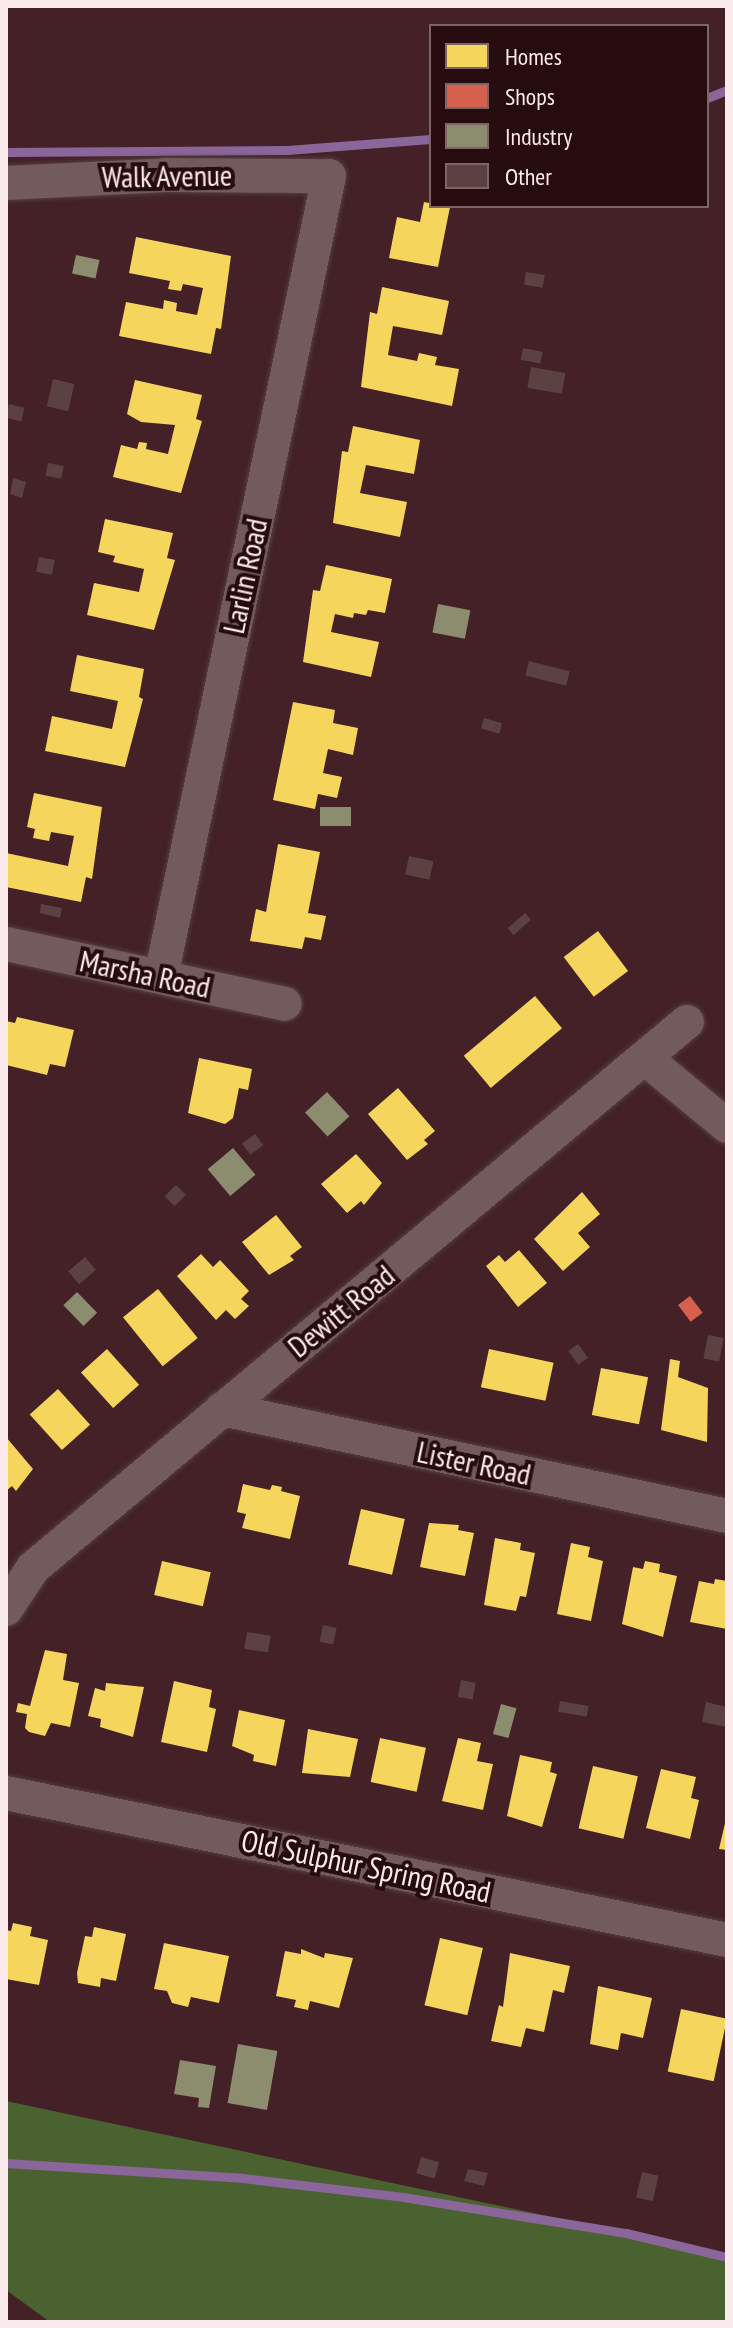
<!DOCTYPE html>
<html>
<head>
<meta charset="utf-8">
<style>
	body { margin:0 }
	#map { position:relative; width:733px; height:2328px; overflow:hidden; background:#432127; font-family:"PT Sans Narrow",sans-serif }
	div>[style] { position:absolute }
	.forest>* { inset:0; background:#4a6130 }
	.homes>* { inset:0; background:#f6d55c; transform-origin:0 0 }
	.shops>* { inset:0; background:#d6604d; transform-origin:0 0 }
	.industry>* { inset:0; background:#8c8c6e; transform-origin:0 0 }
	.stream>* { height:9px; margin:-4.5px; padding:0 4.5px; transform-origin:4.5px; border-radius:4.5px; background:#8a669a }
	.building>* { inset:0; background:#5b4141; transform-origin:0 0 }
	.roads { filter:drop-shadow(0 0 2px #553e41) drop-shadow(0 0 2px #553e41) }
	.minor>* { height:34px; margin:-17px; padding:0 17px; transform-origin:17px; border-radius:17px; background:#735a5d }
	span { translate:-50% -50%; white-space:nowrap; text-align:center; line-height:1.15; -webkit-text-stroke:8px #260b0f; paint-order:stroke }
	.street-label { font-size:30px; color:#fcebec }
	.frame { position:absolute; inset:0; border:8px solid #fcebec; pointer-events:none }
	.legend { position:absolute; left:429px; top:24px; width:280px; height:184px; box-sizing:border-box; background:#260b0f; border:2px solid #7c6567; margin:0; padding:10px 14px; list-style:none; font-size:24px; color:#fcebec }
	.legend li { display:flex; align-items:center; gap:16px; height:40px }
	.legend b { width:40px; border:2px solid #7c6567 }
</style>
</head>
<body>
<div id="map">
	<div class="forest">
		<i style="clip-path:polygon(6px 2101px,727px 2254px,727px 2322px,50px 2322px,6px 2290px)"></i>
	</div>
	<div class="homes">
		<i style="clip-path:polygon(424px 202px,450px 207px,438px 267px,389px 258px,397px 217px,420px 222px)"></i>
		<i style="clip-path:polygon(136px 237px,231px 256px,221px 329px,216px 328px,211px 354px,119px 336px,126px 302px,163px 309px,164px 300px,177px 303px,176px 311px,197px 315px,203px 288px,183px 284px,181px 291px,168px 289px,170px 281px,129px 273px)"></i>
		<i style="clip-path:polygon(382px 287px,449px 301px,442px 335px,393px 326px,388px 355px,417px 361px,419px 353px,437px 357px,435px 365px,459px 369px,452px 406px,361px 387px,370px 312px,377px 314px)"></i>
		<i style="clip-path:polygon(135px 380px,202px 395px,196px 419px,202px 421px,181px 493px,113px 477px,121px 445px,137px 449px,139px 442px,147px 443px,146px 449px,168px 454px,175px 425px,141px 422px,127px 414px)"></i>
		<i style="clip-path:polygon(353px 426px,420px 440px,414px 474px,366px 465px,360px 493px,407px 502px,400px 537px,333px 523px,342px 451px,348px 452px)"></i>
		<i style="clip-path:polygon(105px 519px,173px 533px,167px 558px,175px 560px,154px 630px,87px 615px,94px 583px,139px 592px,144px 569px,113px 562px,115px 556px,98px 552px)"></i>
		<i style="clip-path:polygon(326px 565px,392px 579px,385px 613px,368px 610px,366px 615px,354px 613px,353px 618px,335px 614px,331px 632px,379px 642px,371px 677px,303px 662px,313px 590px,320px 591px)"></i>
		<i style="clip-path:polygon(77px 655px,144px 669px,139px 697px,143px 699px,125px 767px,45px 751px,52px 716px,112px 729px,118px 701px,70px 691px)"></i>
		<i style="clip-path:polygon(293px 702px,335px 710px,333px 723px,358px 728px,353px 755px,328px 749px,323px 773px,342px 777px,337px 798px,318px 794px,315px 809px,273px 800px)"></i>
		<i style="clip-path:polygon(34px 793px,102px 807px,92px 879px,86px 877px,81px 902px,6px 887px,6px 853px,68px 866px,74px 836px,51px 832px,49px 841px,33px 838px,35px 829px,27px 827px)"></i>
		<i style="clip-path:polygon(278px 844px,320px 852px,308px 913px,326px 916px,321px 940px,305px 937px,302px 949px,250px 941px,256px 909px,266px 912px)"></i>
		<i style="left:598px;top:931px;width:50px;height:43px;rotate:53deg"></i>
		<i style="left:535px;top:996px;width:42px;height:93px;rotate:50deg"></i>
		<i style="clip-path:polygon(17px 1017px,74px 1030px,65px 1067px,50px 1064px,47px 1075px,6px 1065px,6px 1021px,15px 1023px)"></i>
		<i style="clip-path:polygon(199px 1058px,252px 1069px,248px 1090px,239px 1088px,233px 1118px,225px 1124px,188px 1113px)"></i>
		<i style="clip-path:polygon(398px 1088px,435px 1131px,424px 1140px,428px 1144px,407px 1160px,368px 1114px)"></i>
		<i style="clip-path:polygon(356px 1154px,382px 1183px,364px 1205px,361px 1201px,347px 1213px,321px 1184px)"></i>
		<i style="clip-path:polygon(582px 1192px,600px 1214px,578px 1233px,590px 1247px,563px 1271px,534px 1239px)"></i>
		<i style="clip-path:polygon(276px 1215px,302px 1247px,290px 1256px,294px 1260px,269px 1275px,242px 1242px)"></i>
		<i style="clip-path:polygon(519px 1250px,547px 1283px,518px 1307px,486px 1266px,499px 1255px,505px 1262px)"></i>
		<i style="clip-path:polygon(201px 1254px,213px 1267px,220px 1260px,249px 1291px,241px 1299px,249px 1306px,235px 1319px,226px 1310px,216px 1320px,177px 1276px)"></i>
		<i style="left:158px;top:1289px;width:63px;height:45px;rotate:51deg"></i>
		<i style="left:107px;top:1349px;width:48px;height:35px;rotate:48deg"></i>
		<i style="left:489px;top:1349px;width:66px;height:39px;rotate:12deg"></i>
		<i style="clip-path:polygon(670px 1359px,680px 1361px,678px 1377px,708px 1388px,707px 1442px,661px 1430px)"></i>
		<i style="left:601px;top:1368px;width:48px;height:48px;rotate:11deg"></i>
		<i style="left:58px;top:1389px;width:48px;height:38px;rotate:48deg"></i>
		<i style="clip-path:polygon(6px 1437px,33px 1469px,16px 1491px,12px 1486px,6px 1491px)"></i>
		<i style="clip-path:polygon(243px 1484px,270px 1490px,272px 1485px,282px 1487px,281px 1491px,300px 1496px,290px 1539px,242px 1528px,246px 1514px,237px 1512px)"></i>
		<i style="left:361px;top:1509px;width:45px;height:57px;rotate:13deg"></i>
		<i style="clip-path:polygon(429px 1523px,459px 1525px,458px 1530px,474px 1533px,465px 1576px,420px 1567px)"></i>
		<i style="clip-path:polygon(495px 1538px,521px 1543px,520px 1550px,535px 1553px,526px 1597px,520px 1596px,516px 1611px,484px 1605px)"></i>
		<i style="clip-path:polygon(571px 1543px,590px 1547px,588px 1557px,603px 1561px,591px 1621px,557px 1614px)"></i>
		<i style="left:162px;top:1561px;width:50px;height:35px;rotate:13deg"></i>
		<i style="clip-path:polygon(645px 1561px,660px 1564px,659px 1572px,677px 1576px,663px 1637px,622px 1624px,633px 1567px,643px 1569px)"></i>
		<i style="clip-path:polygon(715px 1579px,727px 1581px,727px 1629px,690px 1622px,699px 1581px,714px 1584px)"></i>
		<i style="clip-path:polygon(45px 1650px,67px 1654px,63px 1680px,79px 1683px,70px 1727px,51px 1723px,45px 1736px,29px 1732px,25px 1728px,27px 1714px,16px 1712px,18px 1703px,30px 1706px)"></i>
		<i style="clip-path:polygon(174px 1681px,212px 1690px,209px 1707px,216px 1709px,207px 1752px,161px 1742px)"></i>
		<i style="clip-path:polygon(106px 1683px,144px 1687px,133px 1737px,100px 1727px,101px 1719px,88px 1716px,95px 1688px,105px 1691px)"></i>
		<i style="clip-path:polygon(239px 1710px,285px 1720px,276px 1766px,253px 1761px,254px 1755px,232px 1746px)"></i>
		<i style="clip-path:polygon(308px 1729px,358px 1739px,350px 1777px,302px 1773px)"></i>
		<i style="left:380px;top:1738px;width:47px;height:45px;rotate:12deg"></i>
		<i style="clip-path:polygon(458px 1738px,481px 1743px,477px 1761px,493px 1764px,483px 1810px,442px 1801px)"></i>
		<i style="clip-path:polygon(520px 1755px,552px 1762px,550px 1772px,557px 1774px,542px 1827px,507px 1816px)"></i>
		<i style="left:593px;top:1766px;width:46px;height:64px;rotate:13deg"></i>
		<i style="clip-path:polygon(661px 1769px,696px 1777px,691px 1798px,699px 1800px,690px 1839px,646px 1828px)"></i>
		<i style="clip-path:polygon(726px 1819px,727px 1819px,727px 1850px,719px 1849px)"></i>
		<i style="clip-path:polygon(13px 1923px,32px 1927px,30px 1936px,48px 1940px,39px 1985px,6px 1979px,6px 1930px,11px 1931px)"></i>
		<i style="clip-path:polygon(94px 1927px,126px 1934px,116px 1981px,101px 1978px,100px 1987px,78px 1983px,77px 1973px,85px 1936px,92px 1937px)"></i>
		<i style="left:440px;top:1938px;width:44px;height:69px;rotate:13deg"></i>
		<i style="clip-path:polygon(164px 1943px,229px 1956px,219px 2003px,191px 1997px,188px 2007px,172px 2003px,167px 1991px,154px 1989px)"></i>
		<i style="clip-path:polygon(301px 1949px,324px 1958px,325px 1953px,353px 1958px,339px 2008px,310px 2001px,308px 2010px,294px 2007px,296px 2000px,276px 1996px,285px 1951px,301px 1954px)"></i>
		<i style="clip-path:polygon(510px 1953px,570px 1966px,564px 1993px,553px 1990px,544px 2032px,526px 2028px,521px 2047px,491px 2041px,499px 2005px,503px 2007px)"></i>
		<i style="clip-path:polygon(598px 1986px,652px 1998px,643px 2038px,621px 2033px,618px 2050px,590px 2044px)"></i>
		<i style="left:681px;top:2009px;width:47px;height:64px;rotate:12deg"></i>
	</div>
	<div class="shops">
		<i style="left:690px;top:1296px;width:21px;height:15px;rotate:53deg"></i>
	</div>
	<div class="industry">
		<i style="left:76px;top:255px;width:24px;height:19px;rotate:12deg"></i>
		<i style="left:438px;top:604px;width:33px;height:29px;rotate:11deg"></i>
		<i style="left:351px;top:807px;width:19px;height:31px;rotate:90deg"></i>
		<i style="left:327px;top:1092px;width:33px;height:30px;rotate:47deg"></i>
		<i style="left:233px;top:1148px;width:35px;height:33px;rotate:50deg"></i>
		<i style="left:77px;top:1292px;width:29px;height:19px;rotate:46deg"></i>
		<i style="left:501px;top:1704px;width:16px;height:31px;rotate:15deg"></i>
		<i style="left:238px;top:2044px;width:40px;height:60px;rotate:10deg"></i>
		<i style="clip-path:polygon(180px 2060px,216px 2066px,209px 2108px,198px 2107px,199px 2098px,174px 2094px)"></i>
	</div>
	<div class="stream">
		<i style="left:707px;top:98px;width:22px;rotate:-22deg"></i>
		<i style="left:6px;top:152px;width:281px;rotate:-0.4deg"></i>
		<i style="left:287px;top:150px;width:144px;rotate:-4.4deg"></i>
		<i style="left:6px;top:2163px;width:236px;rotate:3.6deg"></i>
		<i style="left:242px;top:2178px;width:162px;rotate:6.7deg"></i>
		<i style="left:403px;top:2197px;width:226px;rotate:9.2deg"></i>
		<i style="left:626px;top:2233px;width:104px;rotate:13.4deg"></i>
	</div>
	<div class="building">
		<i style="left:526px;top:272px;width:19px;height:13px;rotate:9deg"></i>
		<i style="left:523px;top:348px;width:20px;height:12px;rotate:11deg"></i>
		<i style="left:531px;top:367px;width:35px;height:21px;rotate:10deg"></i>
		<i style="left:53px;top:379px;width:22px;height:28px;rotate:13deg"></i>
		<i style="left:9px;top:404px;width:16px;height:14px;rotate:14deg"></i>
		<i style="left:48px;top:463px;width:16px;height:13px;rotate:11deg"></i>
		<i style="clip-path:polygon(13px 478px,26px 482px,22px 498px,10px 494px)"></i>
		<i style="left:39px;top:557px;width:16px;height:15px;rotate:11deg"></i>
		<i style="left:529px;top:661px;width:42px;height:15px;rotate:14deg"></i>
		<i style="left:484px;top:718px;width:19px;height:11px;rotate:16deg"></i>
		<i style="left:409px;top:856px;width:25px;height:19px;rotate:12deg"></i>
		<i style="clip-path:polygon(41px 904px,62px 908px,60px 918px,40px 913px)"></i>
		<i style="left:525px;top:913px;width:9px;height:23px;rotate:49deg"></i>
		<i style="left:255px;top:1134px;width:14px;height:16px;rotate:54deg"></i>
		<i style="left:176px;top:1185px;width:14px;height:16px;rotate:45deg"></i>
		<i style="left:85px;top:1257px;width:17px;height:22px;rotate:50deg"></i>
		<i style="left:708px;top:1335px;width:16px;height:24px;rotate:11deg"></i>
		<i style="left:578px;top:1344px;width:17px;height:12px;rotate:54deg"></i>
		<i style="left:323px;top:1625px;width:14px;height:17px;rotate:12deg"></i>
		<i style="left:247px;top:1632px;width:24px;height:17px;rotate:9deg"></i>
		<i style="left:461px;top:1680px;width:15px;height:17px;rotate:11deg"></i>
		<i style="left:560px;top:1701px;width:29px;height:11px;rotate:10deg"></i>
		<i style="clip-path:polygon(706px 1702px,727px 1707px,727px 1727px,702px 1722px)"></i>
		<i style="left:421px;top:2157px;width:19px;height:17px;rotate:16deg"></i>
		<i style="clip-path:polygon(468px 2169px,488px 2173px,484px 2186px,464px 2181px)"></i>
		<i style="left:642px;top:2172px;width:17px;height:26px;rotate:13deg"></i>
	</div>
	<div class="roads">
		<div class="minor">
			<i style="left:6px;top:183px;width:161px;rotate:-2.8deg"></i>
			<i style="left:167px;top:175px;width:162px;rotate:0.4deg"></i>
			<i style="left:329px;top:176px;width:818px;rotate:101.85deg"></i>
			<i style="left:6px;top:944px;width:285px;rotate:12.1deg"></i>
			<i style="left:646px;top:1059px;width:105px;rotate:39.6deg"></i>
			<i style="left:222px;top:1409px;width:516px;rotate:11.96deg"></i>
			<i style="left:6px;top:1609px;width:49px;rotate:-56.6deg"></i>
			<i style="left:33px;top:1568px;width:852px;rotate:-39.86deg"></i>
			<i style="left:6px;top:1793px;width:736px;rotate:11.52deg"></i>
		</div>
	</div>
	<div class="street-label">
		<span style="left:167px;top:176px;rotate:-1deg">Walk Avenue</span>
		<span style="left:245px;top:576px;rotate:-78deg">Larlin Road</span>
		<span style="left:145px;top:974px;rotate:12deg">Marsha Road</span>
		<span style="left:341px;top:1311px;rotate:-39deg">Dewitt Road</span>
		<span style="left:474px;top:1463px;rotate:12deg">Lister Road</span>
		<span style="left:366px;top:1866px;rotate:12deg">Old Sulphur Spring Road</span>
	</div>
	<div class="frame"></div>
	<ul class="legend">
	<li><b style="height:22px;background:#f6d55c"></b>Homes</li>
	<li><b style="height:22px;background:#d6604d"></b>Shops</li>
	<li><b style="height:22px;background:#8c8c6e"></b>Industry</li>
	<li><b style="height:22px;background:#5b4141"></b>Other</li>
	</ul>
</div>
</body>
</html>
